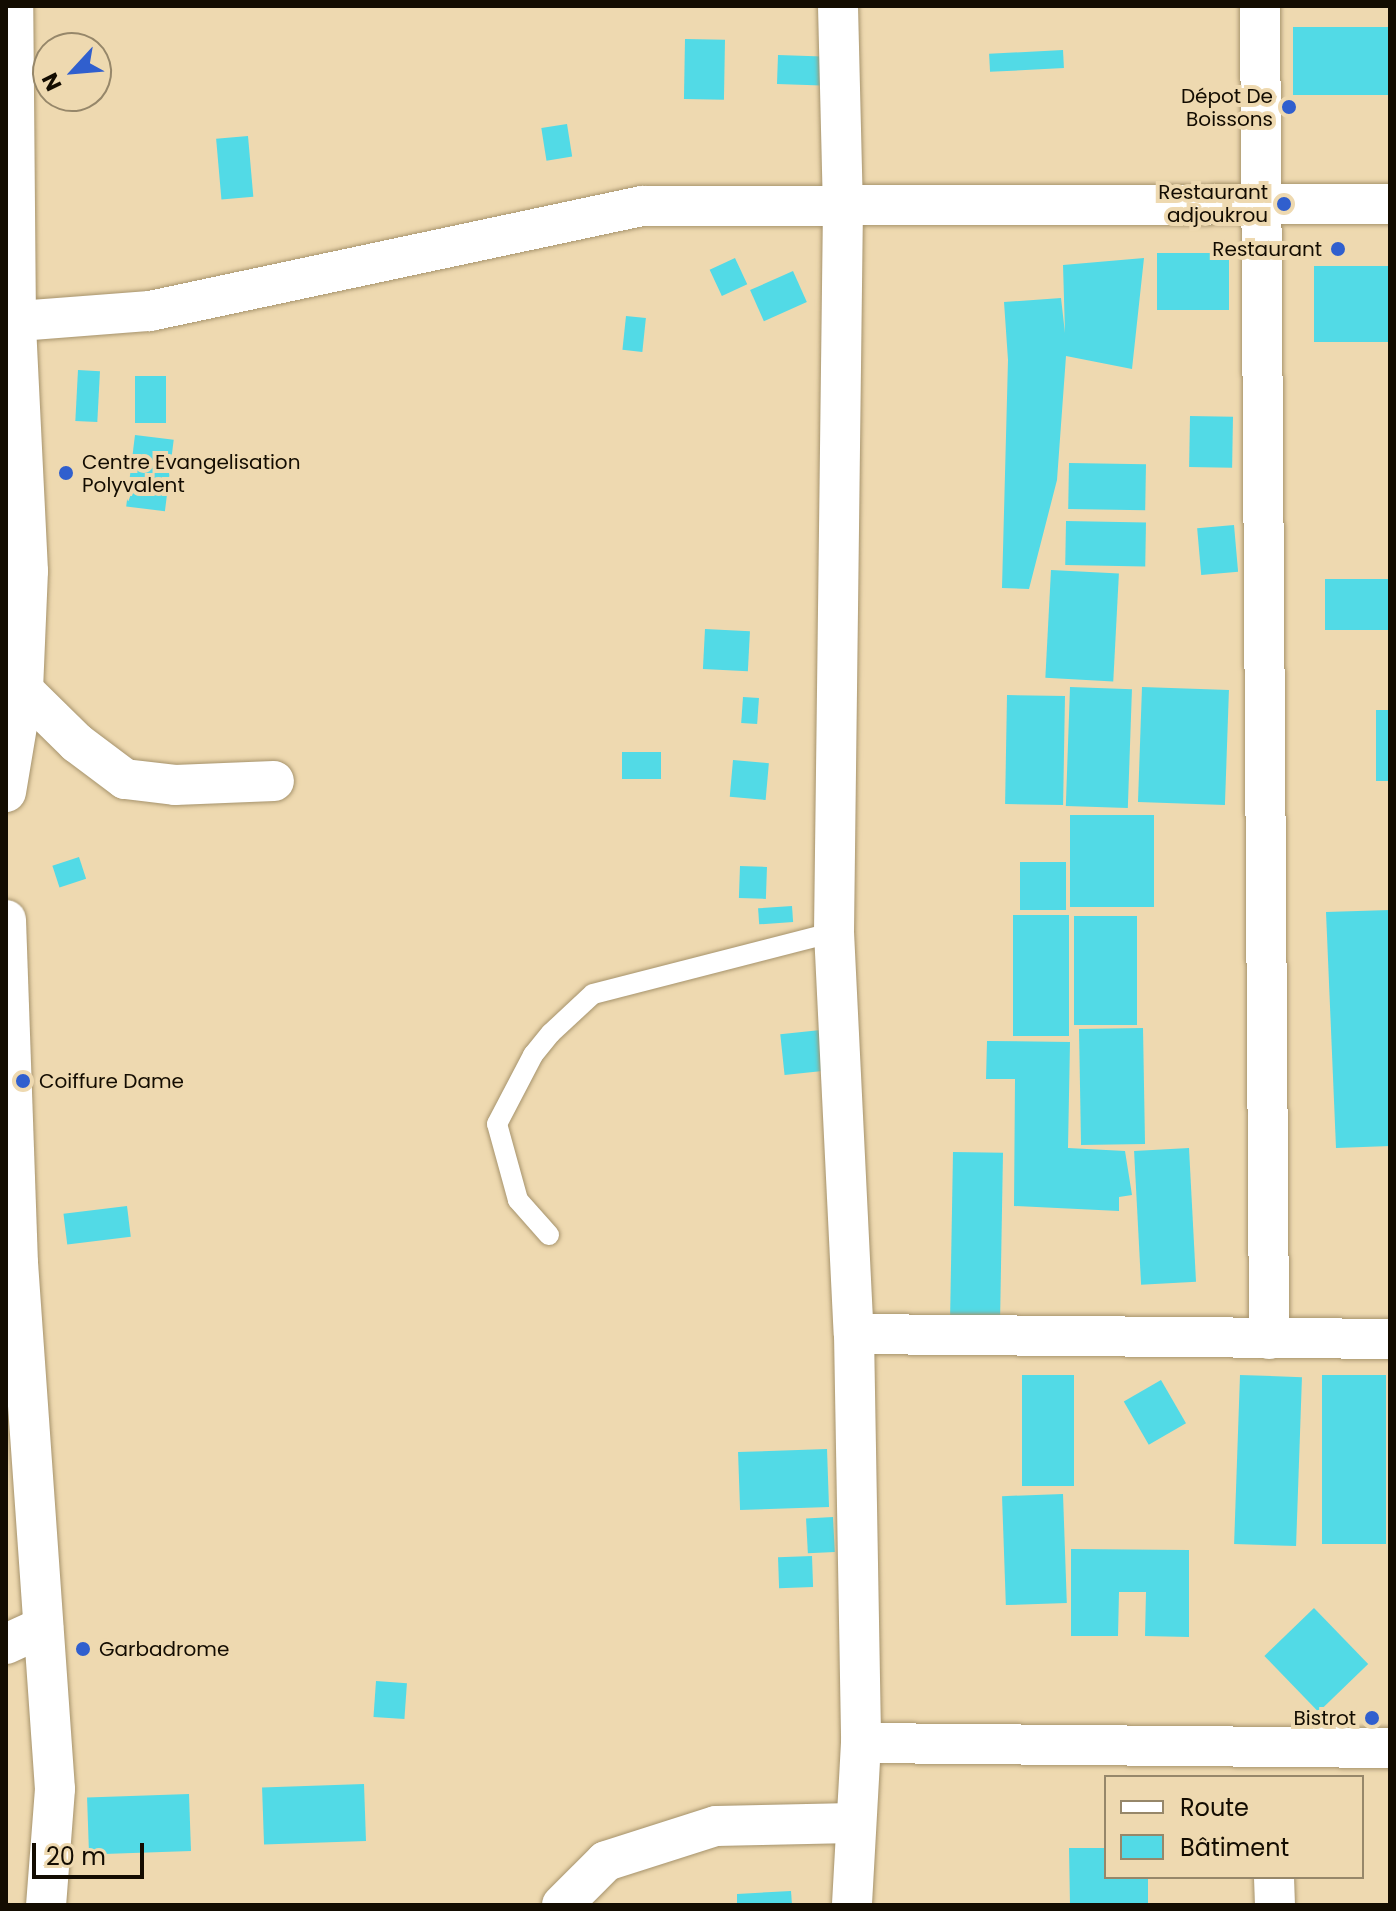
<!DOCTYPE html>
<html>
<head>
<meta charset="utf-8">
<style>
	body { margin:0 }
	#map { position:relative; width:1396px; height:1911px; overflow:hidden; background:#eed9b0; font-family:Poppins,sans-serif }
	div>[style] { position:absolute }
	.building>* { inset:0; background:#52dae6; transform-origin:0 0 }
	.roads { filter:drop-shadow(0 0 2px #a6936c) drop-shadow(0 0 2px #a6936c) }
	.lane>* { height:20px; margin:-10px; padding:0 10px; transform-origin:10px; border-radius:10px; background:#fff }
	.street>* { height:40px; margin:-20px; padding:0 20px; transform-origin:20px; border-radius:20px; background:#fff }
	.dots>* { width:22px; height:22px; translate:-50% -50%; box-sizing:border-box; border:4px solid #eed9b0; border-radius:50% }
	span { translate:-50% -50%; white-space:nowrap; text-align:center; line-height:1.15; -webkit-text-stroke:8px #eed9b0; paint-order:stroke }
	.poi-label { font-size:20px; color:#130c01 }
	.right { translate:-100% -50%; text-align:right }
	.left { translate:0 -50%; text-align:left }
	.frame { position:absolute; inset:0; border:8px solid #130c01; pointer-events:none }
	.legend { position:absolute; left:1104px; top:1775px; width:260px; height:104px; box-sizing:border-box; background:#eed9b0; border:2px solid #96876a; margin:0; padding:10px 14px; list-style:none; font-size:24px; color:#130c01 }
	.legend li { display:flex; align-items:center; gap:16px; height:40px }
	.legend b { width:40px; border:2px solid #96876a }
	.north { position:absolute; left:32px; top:32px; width:80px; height:80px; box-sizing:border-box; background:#eed9b0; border:2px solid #96876a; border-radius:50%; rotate:244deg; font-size:22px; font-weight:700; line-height:32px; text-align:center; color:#130c01 }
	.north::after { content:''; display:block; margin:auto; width:28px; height:36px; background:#305fce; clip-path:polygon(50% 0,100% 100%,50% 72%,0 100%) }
	.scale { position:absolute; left:32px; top:1843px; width:112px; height:36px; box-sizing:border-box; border:4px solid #130c01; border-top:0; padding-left:10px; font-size:24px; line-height:28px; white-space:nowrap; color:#130c01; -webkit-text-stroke:6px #eed9b0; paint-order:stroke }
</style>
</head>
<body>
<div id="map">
	<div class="building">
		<i style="left:1390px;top:27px;width:68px;height:97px;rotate:90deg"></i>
		<i style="left:685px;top:39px;width:40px;height:60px;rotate:1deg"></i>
		<i style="left:1063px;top:50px;width:18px;height:74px;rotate:87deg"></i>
		<i style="left:778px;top:55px;width:52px;height:29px;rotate:2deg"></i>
		<i style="left:567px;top:124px;width:33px;height:26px;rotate:81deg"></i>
		<i style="left:248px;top:136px;width:61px;height:32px;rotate:85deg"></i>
		<i style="left:1157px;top:253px;width:72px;height:57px"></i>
		<i style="left:735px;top:258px;width:29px;height:28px;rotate:65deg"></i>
		<i style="clip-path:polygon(1144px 258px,1132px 369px,1066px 356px,1057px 480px,1029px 589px,1002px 588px,1008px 360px,1004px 302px,1061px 298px,1065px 333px,1063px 265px)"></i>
		<i style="left:1390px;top:266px;width:76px;height:76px;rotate:90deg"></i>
		<i style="left:793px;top:271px;width:34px;height:47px;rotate:66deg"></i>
		<i style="left:626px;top:316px;width:20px;height:34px;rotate:6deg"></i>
		<i style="left:78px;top:370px;width:22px;height:51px;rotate:3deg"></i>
		<i style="left:135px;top:376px;width:31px;height:47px"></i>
		<i style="left:1190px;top:416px;width:43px;height:51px;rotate:1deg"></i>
		<i style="left:135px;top:435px;width:39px;height:72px;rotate:7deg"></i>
		<i style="left:1069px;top:463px;width:77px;height:46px;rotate:1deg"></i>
		<i style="left:1066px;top:521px;width:80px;height:44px;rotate:1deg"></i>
		<i style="left:1234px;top:525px;width:47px;height:37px;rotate:85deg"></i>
		<i style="left:1051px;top:570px;width:68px;height:108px;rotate:3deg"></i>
		<i style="left:1390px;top:579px;width:51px;height:65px;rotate:90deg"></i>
		<i style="left:705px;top:629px;width:45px;height:40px;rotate:3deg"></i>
		<i style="left:1070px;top:687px;width:62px;height:119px;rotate:2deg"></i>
		<i style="left:1142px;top:687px;width:87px;height:115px;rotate:2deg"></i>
		<i style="left:1007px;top:695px;width:58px;height:109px;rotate:1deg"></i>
		<i style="left:743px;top:697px;width:16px;height:26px;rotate:4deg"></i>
		<i style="left:1376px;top:710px;width:14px;height:71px"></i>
		<i style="left:622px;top:752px;width:39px;height:27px"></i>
		<i style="left:733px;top:760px;width:36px;height:37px;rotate:5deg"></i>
		<i style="left:1070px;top:815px;width:84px;height:92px"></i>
		<i style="left:79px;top:857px;width:23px;height:28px;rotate:72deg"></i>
		<i style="left:1020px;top:862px;width:46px;height:48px"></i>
		<i style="left:740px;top:866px;width:27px;height:32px;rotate:2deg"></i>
		<i style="left:792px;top:906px;width:16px;height:34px;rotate:86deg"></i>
		<i style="clip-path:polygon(1390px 910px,1390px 1146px,1336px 1148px,1326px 912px)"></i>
		<i style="left:1013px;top:915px;width:56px;height:121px"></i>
		<i style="left:1074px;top:916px;width:63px;height:109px"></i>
		<i style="left:1143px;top:1028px;width:116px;height:64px;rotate:89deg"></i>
		<i style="left:830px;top:1029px;width:41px;height:50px;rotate:84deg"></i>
		<i style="clip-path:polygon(987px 1041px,1070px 1042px,1068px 1148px,1125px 1151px,1132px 1195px,1119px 1197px,1119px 1211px,1014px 1206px,1015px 1079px,986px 1079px)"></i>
		<i style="left:1189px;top:1148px;width:134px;height:55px;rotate:87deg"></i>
		<i style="left:953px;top:1152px;width:50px;height:166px;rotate:1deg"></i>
		<i style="left:127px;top:1206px;width:31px;height:64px;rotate:83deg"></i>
		<i style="left:1022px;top:1375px;width:52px;height:111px"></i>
		<i style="left:1240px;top:1375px;width:62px;height:169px;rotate:2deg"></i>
		<i style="left:1322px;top:1375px;width:64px;height:169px"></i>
		<i style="left:1161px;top:1380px;width:50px;height:43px;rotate:60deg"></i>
		<i style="left:827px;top:1449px;width:58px;height:89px;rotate:88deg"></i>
		<i style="left:1063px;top:1494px;width:109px;height:61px;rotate:88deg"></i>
		<i style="left:833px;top:1517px;width:35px;height:27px;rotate:87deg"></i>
		<i style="clip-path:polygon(1071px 1549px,1189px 1550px,1189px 1637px,1145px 1636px,1146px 1592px,1119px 1592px,1118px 1636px,1071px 1636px)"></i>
		<i style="left:812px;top:1556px;width:31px;height:34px;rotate:88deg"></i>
		<i style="left:1314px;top:1608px;width:78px;height:69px;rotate:46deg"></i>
		<i style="left:376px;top:1681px;width:31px;height:36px;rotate:4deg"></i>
		<i style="left:364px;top:1784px;width:57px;height:102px;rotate:88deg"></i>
		<i style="left:189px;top:1794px;width:57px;height:102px;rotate:88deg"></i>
		<i style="clip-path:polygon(1069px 1848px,1106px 1848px,1106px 1877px,1148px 1877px,1148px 1905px,1070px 1905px)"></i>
		<i style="clip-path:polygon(791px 1891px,792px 1905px,737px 1905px,737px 1894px)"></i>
	</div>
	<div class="roads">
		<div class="lane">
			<i style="left:549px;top:1235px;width:47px;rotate:-131.5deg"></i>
			<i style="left:518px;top:1200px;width:79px;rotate:-105.4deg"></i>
			<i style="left:497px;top:1124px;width:78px;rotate:-62.4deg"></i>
			<i style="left:533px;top:1055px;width:28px;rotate:-51deg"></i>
			<i style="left:551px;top:1033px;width:57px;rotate:-42.9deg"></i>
			<i style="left:593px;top:994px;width:249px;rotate:-14.4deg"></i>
		</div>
		<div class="street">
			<i style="left:838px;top:6px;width:200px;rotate:88.6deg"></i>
			<i style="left:843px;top:206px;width:726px;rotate:90.71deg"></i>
			<i style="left:834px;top:932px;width:402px;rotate:87.2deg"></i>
			<i style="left:854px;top:1334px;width:409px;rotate:89deg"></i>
			<i style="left:861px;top:1743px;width:162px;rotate:93.2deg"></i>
			<i style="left:1260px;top:6px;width:1333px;rotate:89.61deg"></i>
			<i style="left:6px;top:322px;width:144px;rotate:-4.4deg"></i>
			<i style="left:150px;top:311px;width:503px;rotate:-12.05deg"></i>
			<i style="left:642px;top:206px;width:748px;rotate:-0.15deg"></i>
			<i style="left:23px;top:690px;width:76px;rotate:44.5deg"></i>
			<i style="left:77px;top:743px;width:60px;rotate:36.9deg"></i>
			<i style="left:125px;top:779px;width:50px;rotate:6.8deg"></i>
			<i style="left:175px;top:785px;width:99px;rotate:-2.3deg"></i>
			<i style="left:6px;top:792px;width:103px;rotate:-80.5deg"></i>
			<i style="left:23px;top:690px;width:119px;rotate:-87.6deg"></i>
			<i style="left:28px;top:571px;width:249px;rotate:-92.8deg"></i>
			<i style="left:16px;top:322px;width:316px;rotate:-90.5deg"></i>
			<i style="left:6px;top:920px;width:343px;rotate:88deg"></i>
			<i style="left:18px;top:1263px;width:527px;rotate:85.98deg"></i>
			<i style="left:55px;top:1789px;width:116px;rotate:94.4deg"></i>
			<i style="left:854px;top:1334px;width:536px;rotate:0.53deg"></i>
			<i style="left:6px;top:1644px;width:41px;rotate:-24.7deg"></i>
			<i style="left:861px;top:1743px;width:529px;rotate:0.54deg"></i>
			<i style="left:1274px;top:1877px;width:28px;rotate:88deg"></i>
			<i style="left:562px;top:1905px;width:62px;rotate:-45deg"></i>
			<i style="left:606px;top:1861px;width:115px;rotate:-17.7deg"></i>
			<i style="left:716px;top:1826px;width:137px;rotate:-1.3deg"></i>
		</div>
	</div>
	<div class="dots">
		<i style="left:1289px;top:107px;background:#305fce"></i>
		<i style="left:1284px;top:204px;background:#305fce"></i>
		<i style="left:1338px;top:249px;background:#305fce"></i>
		<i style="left:66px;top:473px;background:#305fce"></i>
		<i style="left:23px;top:1081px;background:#305fce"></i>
		<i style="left:83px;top:1649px;background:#305fce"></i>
		<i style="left:1372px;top:1718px;background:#305fce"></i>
	</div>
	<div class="poi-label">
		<span class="right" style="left:1273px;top:108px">Dépot De<br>Boissons</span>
		<span class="right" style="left:1268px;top:204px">Restaurant<br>adjoukrou</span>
		<span class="right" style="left:1322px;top:249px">Restaurant</span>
		<span class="left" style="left:82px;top:474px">Centre Evangelisation<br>Polyvalent</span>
		<span class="left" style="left:39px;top:1081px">Coiffure Dame</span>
		<span class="left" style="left:99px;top:1649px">Garbadrome</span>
		<span class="right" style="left:1356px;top:1718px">Bistrot</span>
	</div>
	<div class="frame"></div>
	<ul class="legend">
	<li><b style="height:10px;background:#fff"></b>Route</li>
	<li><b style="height:22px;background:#52dae6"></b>Bâtiment</li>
	</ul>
	<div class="north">N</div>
	<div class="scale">20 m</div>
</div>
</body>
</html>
